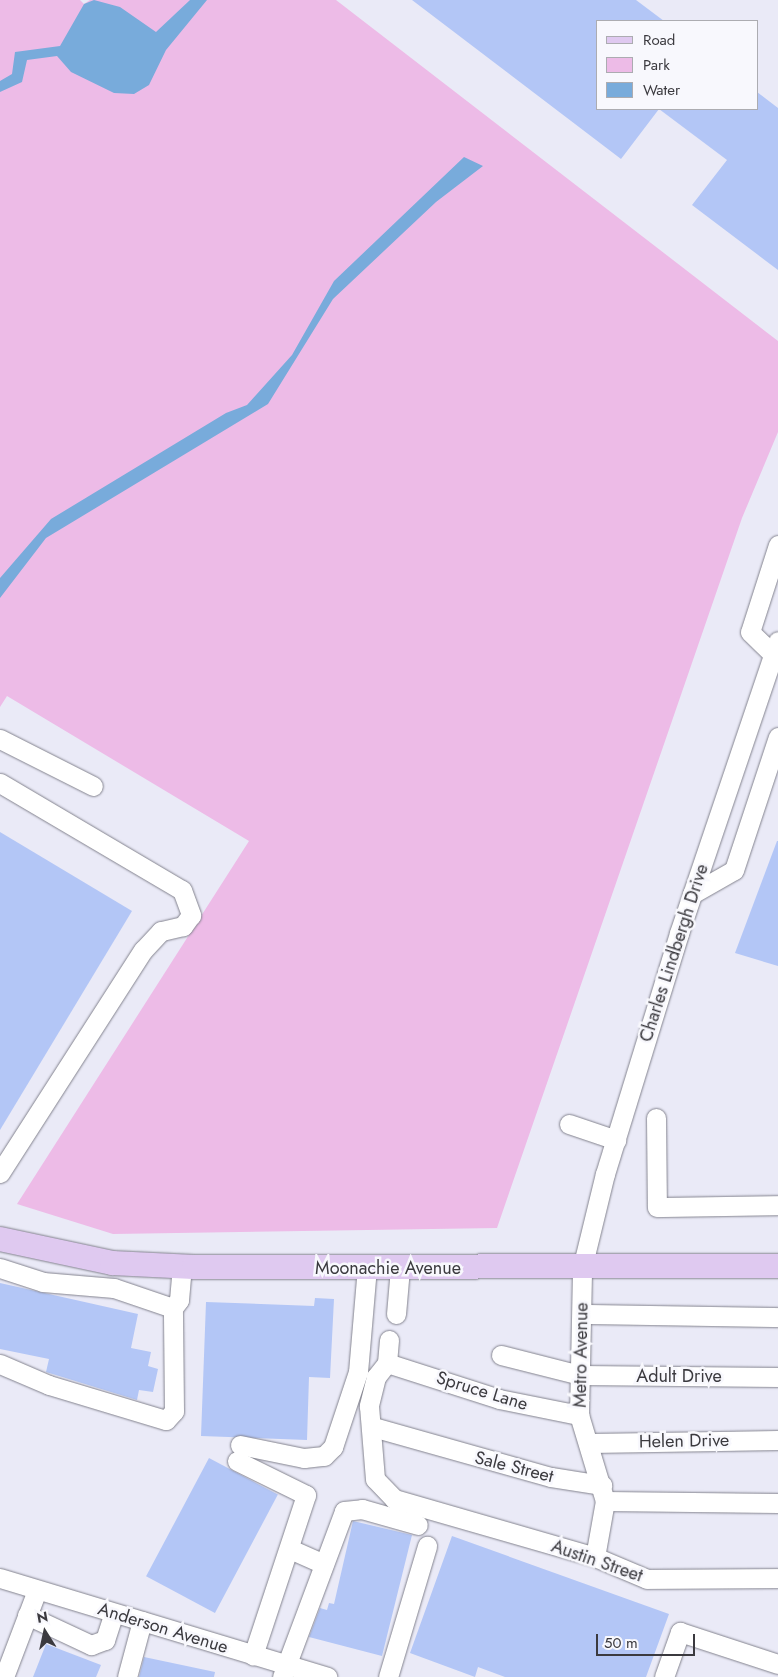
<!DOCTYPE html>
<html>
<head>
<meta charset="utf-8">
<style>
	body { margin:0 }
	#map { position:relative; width:778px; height:1677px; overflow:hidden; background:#eaeaf7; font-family:Jost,sans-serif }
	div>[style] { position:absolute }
	.green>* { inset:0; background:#edbbe7 }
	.water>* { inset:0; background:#78abdb }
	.building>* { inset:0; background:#b3c6f6; transform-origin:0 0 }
	.roads { filter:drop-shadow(0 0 1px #83838e) drop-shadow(0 0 1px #83838e) }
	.minor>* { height:19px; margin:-9.5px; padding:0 9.5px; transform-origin:9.5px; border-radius:9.5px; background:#fff }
	.major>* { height:24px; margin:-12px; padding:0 12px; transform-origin:12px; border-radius:12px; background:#dfc9f0 }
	span { translate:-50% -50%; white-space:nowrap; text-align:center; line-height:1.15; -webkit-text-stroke:5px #f8f8fd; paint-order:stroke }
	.street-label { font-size:18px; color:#3b3a3f }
	.legend { position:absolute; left:596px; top:20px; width:162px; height:90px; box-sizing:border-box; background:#f8f8fd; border:1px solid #acacb1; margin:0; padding:6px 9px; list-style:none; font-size:15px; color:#3b3a3f }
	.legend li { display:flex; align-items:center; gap:10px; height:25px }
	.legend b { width:25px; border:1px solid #acacb1 }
	.north { position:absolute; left:20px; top:1607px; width:50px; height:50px; -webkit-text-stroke:4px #f8f8fd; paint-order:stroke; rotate:350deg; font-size:14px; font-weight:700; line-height:20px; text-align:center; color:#3b3a3f }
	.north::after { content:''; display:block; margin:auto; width:18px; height:22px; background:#3b3a3f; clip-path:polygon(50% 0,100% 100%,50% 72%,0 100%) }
	.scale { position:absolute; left:596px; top:1634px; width:99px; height:22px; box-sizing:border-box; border:2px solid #3b3a3f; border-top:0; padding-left:6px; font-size:15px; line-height:18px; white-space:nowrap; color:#3b3a3f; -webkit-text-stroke:4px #f8f8fd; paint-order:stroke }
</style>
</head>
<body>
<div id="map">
	<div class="green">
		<i style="clip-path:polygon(0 0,80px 0,84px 4px,90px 0,336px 0,778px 341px,778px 432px,742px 518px,497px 1228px,113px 1234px,17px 1204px,249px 841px,7px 696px,0 707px)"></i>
	</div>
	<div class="water">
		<i style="clip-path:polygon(94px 0,120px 7px,156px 32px,190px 0,207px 0,166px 50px,149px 85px,134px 94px,114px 93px,71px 72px,57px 56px,27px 60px,22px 82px,0 92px,0 81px,12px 74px,15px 52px,60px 46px,84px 4px)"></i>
		<i style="clip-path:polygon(464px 157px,483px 166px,436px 202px,333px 299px,268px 404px,46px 538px,0 598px,0 578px,51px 519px,226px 413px,247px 405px,292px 355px,334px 281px)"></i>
	</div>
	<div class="building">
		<i style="clip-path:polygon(412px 0,636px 0,664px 21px,597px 21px,597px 109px,659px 109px,621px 159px)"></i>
		<i style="clip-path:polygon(757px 92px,778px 108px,778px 270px,692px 205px,727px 160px,659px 109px,757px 109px)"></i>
		<i style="clip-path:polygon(0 832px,132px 911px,0 1130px)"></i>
		<i style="clip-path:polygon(777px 841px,778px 841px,778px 966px,735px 953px)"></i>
		<i style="clip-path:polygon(0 1283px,138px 1314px,131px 1348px,151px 1352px,148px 1366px,158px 1369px,153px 1392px,139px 1390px,137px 1400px,46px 1372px,49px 1359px,0 1349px)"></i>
		<i style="clip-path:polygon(315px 1298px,334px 1299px,330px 1378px,309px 1377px,307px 1440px,201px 1436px,206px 1302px,314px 1306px)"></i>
		<i style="left:209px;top:1458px;width:78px;height:134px;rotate:28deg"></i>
		<i style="clip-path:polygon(353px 1521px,412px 1535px,382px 1656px,309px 1637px,320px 1608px,327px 1610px,329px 1603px,334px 1604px)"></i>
		<i style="clip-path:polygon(452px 1536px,669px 1614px,646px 1677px,505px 1677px,478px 1667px,475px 1677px,410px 1653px)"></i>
		<i style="clip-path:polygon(46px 1644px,101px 1665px,96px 1677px,33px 1677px)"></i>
		<i style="clip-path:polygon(144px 1657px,215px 1672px,214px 1677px,139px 1677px)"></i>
	</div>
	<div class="roads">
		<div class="minor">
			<i style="left:778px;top:545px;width:91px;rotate:107.8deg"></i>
			<i style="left:750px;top:632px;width:39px;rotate:44deg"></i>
			<i style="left:0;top:739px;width:104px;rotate:26.8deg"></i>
			<i style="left:0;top:783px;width:211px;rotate:30.5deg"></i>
			<i style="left:182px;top:890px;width:27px;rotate:70deg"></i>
			<i style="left:191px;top:915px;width:14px;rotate:126deg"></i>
			<i style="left:183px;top:926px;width:23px;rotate:167deg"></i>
			<i style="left:161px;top:931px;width:26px;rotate:133deg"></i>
			<i style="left:143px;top:950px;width:265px;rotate:122.7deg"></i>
			<i style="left:692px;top:894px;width:48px;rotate:-29.7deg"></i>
			<i style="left:734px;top:870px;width:140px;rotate:-71.7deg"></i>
			<i style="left:656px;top:1118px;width:89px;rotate:89.4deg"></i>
			<i style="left:657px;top:1207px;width:121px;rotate:-0.9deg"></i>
			<i style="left:569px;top:1124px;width:50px;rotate:18.8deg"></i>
			<i style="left:0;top:1268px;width:45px;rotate:18deg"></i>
			<i style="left:43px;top:1282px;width:71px;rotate:4.8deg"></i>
			<i style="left:114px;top:1288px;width:62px;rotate:18.7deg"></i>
			<i style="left:396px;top:1314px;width:46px;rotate:-85deg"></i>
			<i style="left:583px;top:1314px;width:195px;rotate:0.9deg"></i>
			<i style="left:389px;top:1340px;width:23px;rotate:95deg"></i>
			<i style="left:387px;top:1363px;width:18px;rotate:128deg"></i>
			<i style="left:376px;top:1377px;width:30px;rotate:104deg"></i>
			<i style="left:369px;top:1406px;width:73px;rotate:85.3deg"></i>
			<i style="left:375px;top:1479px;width:28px;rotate:46deg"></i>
			<i style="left:394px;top:1499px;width:209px;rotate:16.1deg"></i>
			<i style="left:595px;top:1557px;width:56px;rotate:22.9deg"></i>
			<i style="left:647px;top:1579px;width:131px;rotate:-0.4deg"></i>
			<i style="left:501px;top:1355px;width:81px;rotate:14.2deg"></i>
			<i style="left:580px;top:1375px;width:198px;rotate:0.6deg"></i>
			<i style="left:387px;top:1363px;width:118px;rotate:17.8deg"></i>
			<i style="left:499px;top:1399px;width:82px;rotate:11.3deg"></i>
			<i style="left:0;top:1364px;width:53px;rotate:23.2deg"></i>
			<i style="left:49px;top:1385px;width:122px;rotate:16.7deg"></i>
			<i style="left:166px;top:1420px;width:12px;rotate:-48deg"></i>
			<i style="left:174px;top:1411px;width:103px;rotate:-90.6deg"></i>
			<i style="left:173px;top:1308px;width:10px;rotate:-53deg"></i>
			<i style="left:179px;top:1300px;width:34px;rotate:-85deg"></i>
			<i style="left:373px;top:1427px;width:185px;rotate:15.7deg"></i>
			<i style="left:551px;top:1477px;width:52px;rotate:8.9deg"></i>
			<i style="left:590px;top:1443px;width:188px;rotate:-0.9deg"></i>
			<i style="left:240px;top:1445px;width:65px;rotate:11.5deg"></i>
			<i style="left:304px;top:1458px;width:20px;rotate:-6deg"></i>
			<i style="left:324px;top:1456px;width:13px;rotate:-45deg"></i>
			<i style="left:333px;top:1447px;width:79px;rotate:-71.6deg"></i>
			<i style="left:358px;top:1372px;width:104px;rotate:-85.1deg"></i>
			<i style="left:237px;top:1461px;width:77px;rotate:26.2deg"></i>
			<i style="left:306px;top:1495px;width:169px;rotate:108.3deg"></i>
			<i style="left:605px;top:1501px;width:173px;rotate:0.7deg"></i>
			<i style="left:290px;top:1549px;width:37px;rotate:24deg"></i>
			<i style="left:595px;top:1557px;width:57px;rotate:-79.9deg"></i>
			<i style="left:605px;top:1501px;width:90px;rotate:-106.8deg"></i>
			<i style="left:579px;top:1415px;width:147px;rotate:-88.8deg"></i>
			<i style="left:582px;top:1268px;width:97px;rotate:-76.3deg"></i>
			<i style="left:605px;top:1174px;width:252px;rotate:-72.9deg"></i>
			<i style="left:679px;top:933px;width:308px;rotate:-71.3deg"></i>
			<i style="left:0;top:1578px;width:342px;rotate:16.8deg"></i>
			<i style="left:27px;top:1615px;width:71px;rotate:25.1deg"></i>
			<i style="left:91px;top:1645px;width:15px;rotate:-20deg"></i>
			<i style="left:105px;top:1640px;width:28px;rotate:-72deg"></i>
			<i style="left:4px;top:1677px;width:93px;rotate:-69.2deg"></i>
			<i style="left:127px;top:1677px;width:58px;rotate:-75deg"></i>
			<i style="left:282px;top:1677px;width:177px;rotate:-69.5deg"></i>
			<i style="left:344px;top:1511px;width:18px;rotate:-6deg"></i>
			<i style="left:362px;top:1509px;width:58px;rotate:15.9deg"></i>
			<i style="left:388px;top:1677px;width:137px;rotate:-73.4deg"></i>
			<i style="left:664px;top:1677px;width:48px;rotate:-70.4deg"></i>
			<i style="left:680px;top:1632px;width:103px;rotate:18.1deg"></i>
		</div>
		<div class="major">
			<i style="left:0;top:1239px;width:115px;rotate:12.1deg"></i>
			<i style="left:112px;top:1263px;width:82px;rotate:2.8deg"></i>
			<i style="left:194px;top:1267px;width:584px;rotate:-0.1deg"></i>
		</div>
	</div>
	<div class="street-label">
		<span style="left:674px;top:953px;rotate:-72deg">Charles Lindbergh Drive</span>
		<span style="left:388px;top:1268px">Moonachie Avenue</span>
		<span style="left:581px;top:1355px;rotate:-89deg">Metro Avenue</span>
		<span style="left:679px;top:1376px">Adult Drive</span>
		<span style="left:482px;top:1391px;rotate:17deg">Spruce Lane</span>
		<span style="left:684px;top:1441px;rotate:-1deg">Helen Drive</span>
		<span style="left:514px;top:1467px;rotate:14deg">Sale Street</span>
		<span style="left:597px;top:1561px;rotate:19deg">Austin Street</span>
		<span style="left:163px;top:1628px;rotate:17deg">Anderson Avenue</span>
	</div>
	<ul class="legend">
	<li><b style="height:6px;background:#dfc9f0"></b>Road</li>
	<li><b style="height:14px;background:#edbbe7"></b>Park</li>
	<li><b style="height:14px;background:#78abdb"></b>Water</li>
	</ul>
	<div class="north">N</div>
	<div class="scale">50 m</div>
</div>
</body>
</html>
